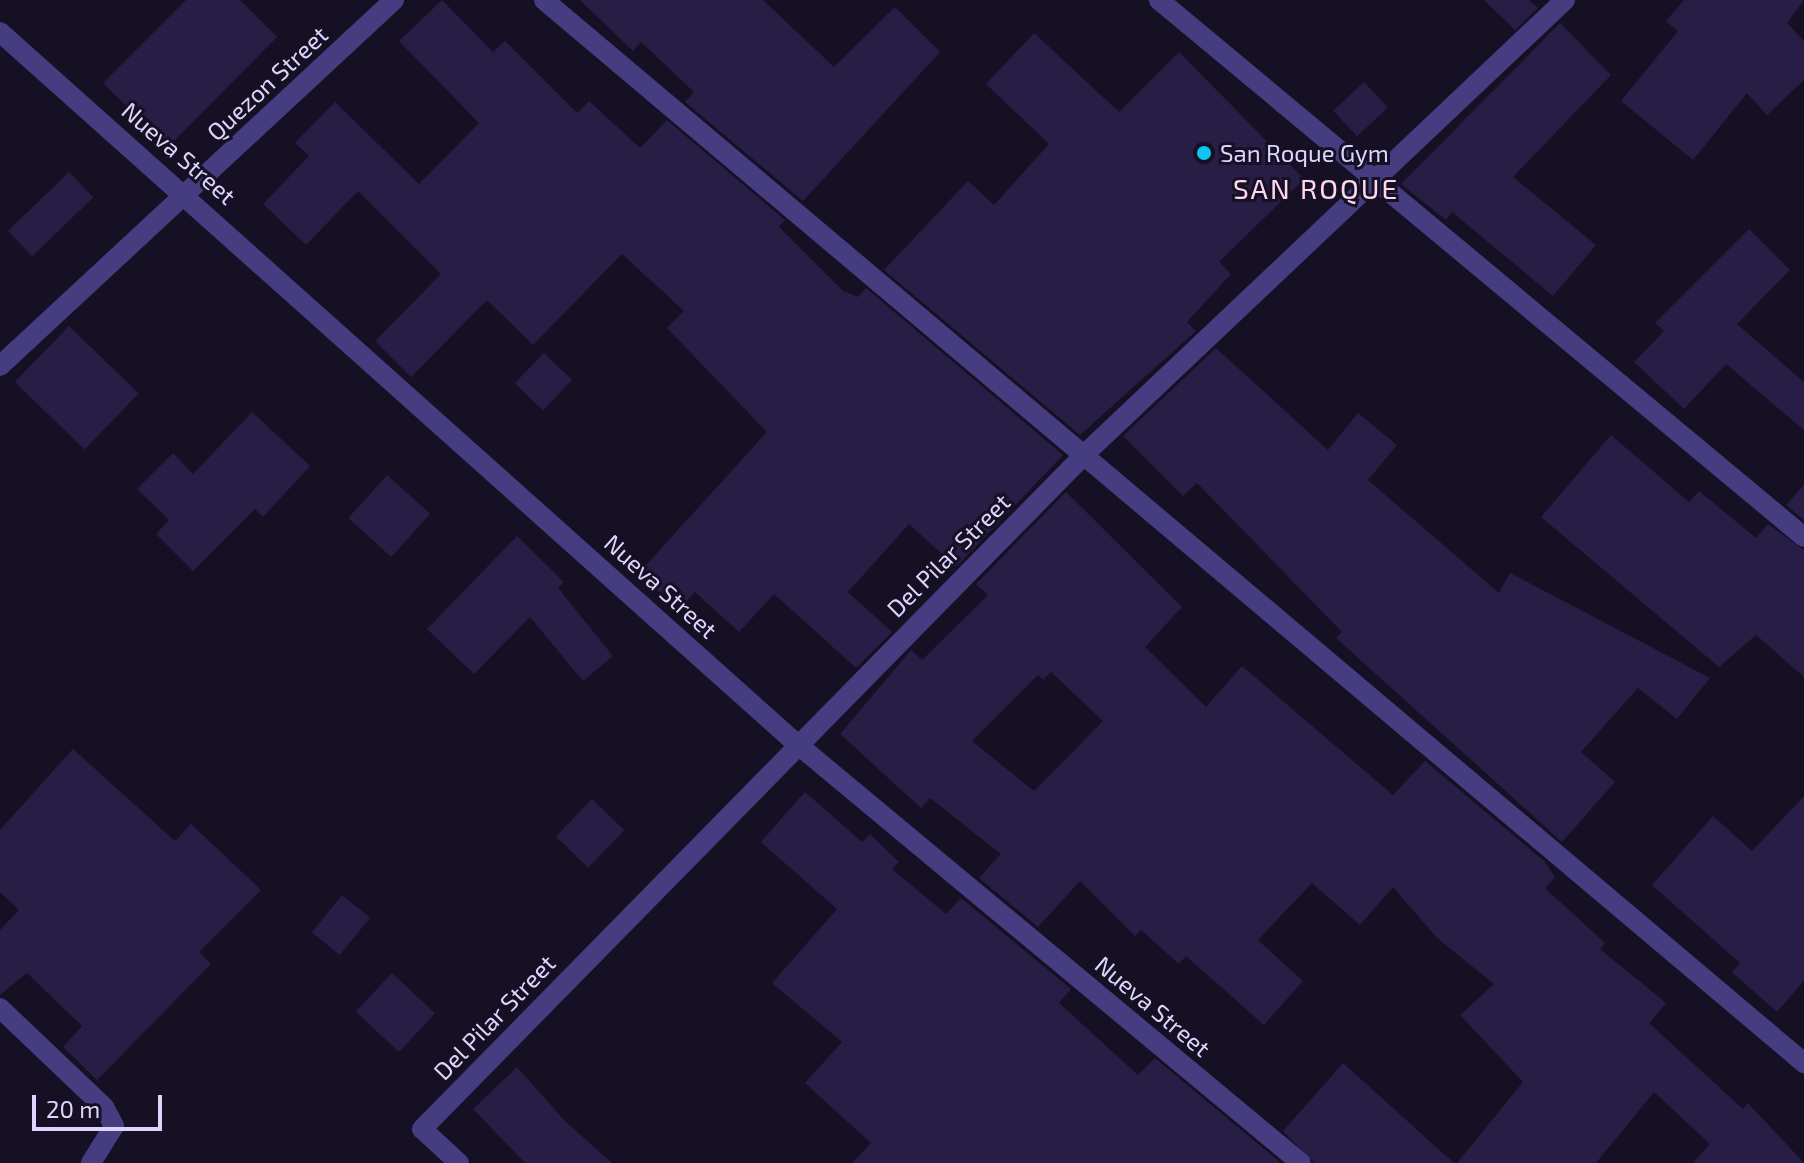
<!DOCTYPE html>
<html>
<head>
<meta charset="utf-8">
<style>
	body { margin:0 }
	#map { position:relative; width:1804px; height:1163px; overflow:hidden; background:#151024; font-family:"Exo 2",sans-serif }
	div>[style] { position:absolute }
	.building>* { inset:0; background:#281d44; transform-origin:0 0 }
	.minor>* { height:20px; margin:-10px; padding:0 10px; transform-origin:10px; border-radius:10px; background:#463d81 }
	.tertiary>* { height:20px; margin:-10px; padding:0 10px; transform-origin:10px; border-radius:10px; background:#463d81 }
	.dots>* { width:22px; height:22px; translate:-50% -50%; box-sizing:border-box; border:4px solid #151024; border-radius:50% }
	span { translate:-50% -50%; white-space:nowrap; text-align:center; line-height:1.15; -webkit-text-stroke:6px #151024; paint-order:stroke }
	.street-label { font-size:24px; color:#ddd5fd }
	.poi-label { font-size:24px; color:#ddd5fd }
	.left { translate:0 -50%; text-align:left }
	.quarter-label { font-size:28px; color:#fdd7eb; letter-spacing:2px }
	.scale { position:absolute; left:32px; top:1095px; width:130px; height:36px; box-sizing:border-box; border:4px solid #ddd5fd; border-top:0; padding-left:10px; font-size:24px; line-height:28px; white-space:nowrap; color:#ddd5fd; -webkit-text-stroke:6px #151024; paint-order:stroke }
</style>
</head>
<body>
<div id="map">
	<div class="building">
		<i style="clip-path:polygon(186px 0,240px 0,277px 37px,168px 147px,103px 83px)"></i>
		<i style="clip-path:polygon(442px 0,493px 52px,505px 41px,577px 113px,589px 101px,640px 148px,667px 120px,785px 220px,779px 227px,843px 291px,858px 297px,866px 288px,1063px 455px,956px 567px,909px 524px,848px 592px,892px 632px,856px 668px,774px 594px,739px 632px,695px 592px,679px 609px,638px 574px,767px 432px,667px 328px,684px 311px,622px 254px,533px 345px,487px 300px,411px 377px,375px 341px,441px 274px,358px 191px,306px 245px,263px 204px,309px 156px,295px 143px,335px 102px,419px 184px,479px 123px,399px 41px)"></i>
		<i style="clip-path:polygon(580px 0,763px 0,834px 67px,895px 7px,940px 52px,803px 201px,685px 102px,694px 92px,641px 42px,633px 51px)"></i>
		<i style="clip-path:polygon(1484px 0,1529px 0,1538px 8px,1515px 30px)"></i>
		<i style="clip-path:polygon(1684px 0,1804px 0,1787px 23px,1804px 41px,1804px 80px,1767px 115px,1747px 93px,1693px 160px,1621px 101px,1678px 31px,1666px 21px)"></i>
		<i style="clip-path:polygon(1560px 23px,1611px 75px,1513px 177px,1596px 245px,1553px 296px,1452px 212px,1446px 220px,1401px 184px)"></i>
		<i style="clip-path:polygon(1034px 33px,1119px 112px,1179px 52px,1304px 179px,1219px 262px,1231px 274px,1187px 322px,1196px 331px,1080px 435px,884px 270px,968px 181px,994px 205px,1049px 144px,986px 84px)"></i>
		<i style="left:1364px;top:82px;width:35px;height:42px;rotate:47deg"></i>
		<i style="left:69px;top:172px;width:35px;height:85px;rotate:46deg"></i>
		<i style="clip-path:polygon(1749px 229px,1790px 270px,1737px 324px,1804px 382px,1804px 430px,1726px 364px,1684px 409px,1634px 362px,1664px 331px,1655px 323px)"></i>
		<i style="left:69px;top:326px;width:97px;height:78px;rotate:44deg"></i>
		<i style="clip-path:polygon(1216px 348px,1328px 450px,1358px 413px,1397px 445px,1368px 480px,1499px 593px,1510px 573px,1710px 678px,1677px 719px,1638px 688px,1581px 752px,1615px 782px,1562px 842px,1336px 638px,1342px 632px,1197px 483px,1183px 496px,1123px 436px)"></i>
		<i style="left:544px;top:353px;width:39px;height:42px;rotate:44deg"></i>
		<i style="clip-path:polygon(252px 412px,310px 466px,263px 517px,255px 509px,193px 571px,156px 534px,169px 520px,137px 489px,173px 453px,193px 474px)"></i>
		<i style="clip-path:polygon(1611px 435px,1689px 502px,1699px 491px,1756px 538px,1768px 524px,1804px 550px,1804px 677px,1756px 635px,1719px 667px,1541px 517px)"></i>
		<i style="left:387px;top:475px;width:58px;height:58px;rotate:42deg"></i>
		<i style="clip-path:polygon(1804px 485px,1804px 520px,1786px 505px)"></i>
		<i style="clip-path:polygon(evenodd,1066px 492px,1182px 607px,1145px 647px,1206px 707px,1242px 666px,1393px 795px,1425px 761px,1544px 861px,1555px 877px,1545px 888px,1605px 943px,1600px 949px,1666px 1003px,1649px 1023px,1743px 1109px,1748px 1103px,1804px 1163px,1693px 1163px,1710px 1144px,1654px 1092px,1596px 1163px,1457px 1163px,1523px 1082px,1460px 1015px,1494px 984px,1437px 938px,1393px 887px,1360px 925px,1312px 883px,1258px 940px,1303px 981px,1264px 1025px,1186px 956px,1179px 964px,1141px 930px,1135px 936px,1080px 881px,1038px 927px,979px 878px,1001px 854px,930px 798px,921px 808px,840px 734px,911px 650px,922px 660px,988px 595px,976px 584px,1066px 492px,1051px 672px,1103px 721px,1034px 791px,972px 741px,1038px 675px,1043px 680px,1051px 672px)"></i>
		<i style="clip-path:polygon(517px 536px,564px 582px,558px 588px,613px 656px,583px 681px,530px 617px,474px 674px,427px 629px)"></i>
		<i style="clip-path:polygon(73px 749px,175px 841px,191px 824px,261px 890px,199px 952px,211px 964px,97px 1080px,63px 1047px,82px 1026px,27px 973px,0 995px,0 930px,19px 910px,0 892px,0 830px)"></i>
		<i style="clip-path:polygon(805px 792px,862px 842px,870px 834px,899px 862px,892px 869px,946px 914px,961px 898px,1071px 989px,1059px 1003px,1138px 1075px,1155px 1058px,1281px 1163px,852px 1163px,871px 1143px,805px 1083px,842px 1042px,772px 983px,837px 909px,761px 842px)"></i>
		<i style="clip-path:polygon(1804px 796px,1804px 981px,1777px 1012px,1732px 972px,1740px 963px,1652px 885px,1713px 816px,1752px 851px)"></i>
		<i style="left:592px;top:799px;width:45px;height:52px;rotate:44deg"></i>
		<i style="left:342px;top:895px;width:36px;height:48px;rotate:39deg"></i>
		<i style="left:392px;top:973px;width:59px;height:53px;rotate:43deg"></i>
		<i style="clip-path:polygon(1343px 1063px,1454px 1163px,1314px 1163px,1283px 1131px)"></i>
		<i style="clip-path:polygon(517px 1067px,565px 1121px,612px 1163px,525px 1163px,473px 1109px)"></i>
	</div>
	<div class="minor">
		<i style="left:544px;top:0;width:1649px;rotate:40.15deg"></i>
		<i style="left:1159px;top:0;width:839px;rotate:39.78deg"></i>
		<i style="left:0;top:1008px;width:144px;rotate:43.6deg"></i>
		<i style="left:104px;top:1107px;width:21px;rotate:62deg"></i>
		<i style="left:114px;top:1126px;width:44px;rotate:121.9deg"></i>
		<i style="left:459px;top:1163px;width:50px;rotate:-137.4deg"></i>
		<i style="left:422px;top:1129px;width:949px;rotate:-45.51deg"></i>
		<i style="left:1087px;top:452px;width:658px;rotate:-43.4deg"></i>
	</div>
	<div class="tertiary">
		<i style="left:0;top:32px;width:1069px;rotate:41.78deg"></i>
		<i style="left:797px;top:744px;width:655px;rotate:39.74deg"></i>
		<i style="left:0;top:366px;width:538px;rotate:-42.89deg"></i>
	</div>
	<div class="dots">
		<i style="left:1204px;top:153px;background:#0cc5f2"></i>
	</div>
	<div class="street-label">
		<span style="left:267px;top:83px;rotate:-43deg">Quezon Street</span>
		<span style="left:179px;top:153px;rotate:41deg">Nueva Street</span>
		<span style="left:948px;top:555px;rotate:-45deg">Del Pilar Street</span>
		<span style="left:661px;top:586px;rotate:42deg">Nueva Street</span>
		<span style="left:1153px;top:1006px;rotate:40deg">Nueva Street</span>
		<span style="left:494px;top:1017px;rotate:-46deg">Del Pilar Street</span>
	</div>
	<div class="poi-label">
		<span class="left" style="left:1220px;top:153px">San Roque Gym</span>
	</div>
	<div class="quarter-label">
		<span style="left:1316px;top:188px">SAN ROQUE</span>
	</div>
	<div class="scale">20 m</div>
</div>
</body>
</html>
